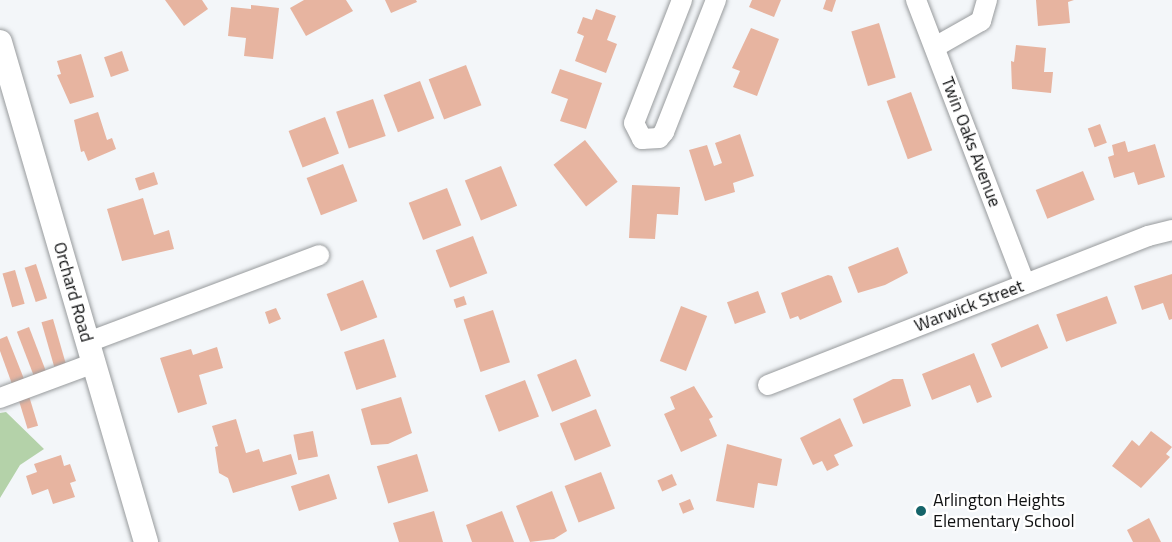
<!DOCTYPE html>
<html>
<head>
<meta charset="utf-8">
<style>
	body { margin:0 }
	#map { position:relative; width:1172px; height:542px; overflow:hidden; background:#f3f6f9; font-family:"Titillium Web",sans-serif }
	div>[style] { position:absolute }
	.forest>* { inset:0; background:#b4d2a9 }
	.building>* { inset:0; background:#e7b4a0; transform-origin:0 0 }
	.roads { filter:drop-shadow(0 0 2px #989b9d) drop-shadow(0 0 2px #989b9d) }
	.minor>* { height:20px; margin:-10px; padding:0 10px; transform-origin:10px; border-radius:10px; background:#fff }
	.major>* { height:24px; margin:-12px; padding:0 12px; transform-origin:12px; border-radius:12px; background:#fff }
	.dots>* { width:16px; height:16px; translate:-50% -50%; box-sizing:border-box; border:3px solid #fff; border-radius:50% }
	span { translate:-50% -50%; white-space:nowrap; text-align:center; line-height:1.15; -webkit-text-stroke:4.5px #fff; paint-order:stroke }
	.street-label { font-size:18px; color:#101112 }
	.poi-label { font-size:18px; color:#101112 }
	.left { translate:0 -50%; text-align:left }
</style>
</head>
<body>
<div id="map">
	<div class="forest">
		<i style="clip-path:polygon(6px 412px,44px 449px,20px 465px,0 498px,0 413px)"></i>
	</div>
	<div class="building">
		<i style="clip-path:polygon(165px 0,202px 0,208px 9px,184px 26px)"></i>
		<i style="clip-path:polygon(304px 0,346px 0,353px 11px,306px 36px,290px 8px)"></i>
		<i style="clip-path:polygon(385px 0,416px 0,417px 2px,391px 13px)"></i>
		<i style="clip-path:polygon(752px 0,781px 0,774px 17px,749px 7px)"></i>
		<i style="clip-path:polygon(826px 0,836px 0,832px 12px,823px 9px)"></i>
		<i style="clip-path:polygon(1036px 0,1074px 0,1068px 2px,1070px 23px,1038px 26px)"></i>
		<i style="clip-path:polygon(251px 5px,279px 8px,273px 59px,244px 56px,246px 38px,228px 36px,231px 7px,251px 9px)"></i>
		<i style="clip-path:polygon(596px 9px,616px 16px,607px 40px,617px 44px,606px 73px,575px 61px,584px 36px,577px 33px,583px 17px,592px 20px)"></i>
		<i style="left:879px;top:23px;width:57px;height:29px;rotate:73deg"></i>
		<i style="clip-path:polygon(751px 28px,779px 39px,757px 96px,733px 87px,740px 71px,732px 68px)"></i>
		<i style="clip-path:polygon(1016px 45px,1046px 48px,1044px 72px,1053px 72px,1051px 93px,1012px 89px,1011px 61px,1014px 62px)"></i>
		<i style="left:122px;top:51px;width:21px;height:19px;rotate:71deg"></i>
		<i style="clip-path:polygon(81px 54px,94px 97px,70px 104px,57px 75px,61px 74px,57px 61px)"></i>
		<i style="left:466px;top:65px;width:43px;height:40px;rotate:69deg"></i>
		<i style="clip-path:polygon(560px 69px,602px 83px,586px 129px,560px 121px,568px 99px,551px 93px)"></i>
		<i style="left:420px;top:81px;width:40px;height:39px;rotate:69deg"></i>
		<i style="left:911px;top:92px;width:62px;height:26px;rotate:70deg"></i>
		<i style="left:373px;top:99px;width:39px;height:39px;rotate:71deg"></i>
		<i style="clip-path:polygon(98px 112px,107px 140px,112px 138px,116px 149px,88px 161px,84px 151px,81px 152px,74px 120px)"></i>
		<i style="left:325px;top:117px;width:39px;height:39px;rotate:69deg"></i>
		<i style="left:1100px;top:124px;width:20px;height:13px;rotate:70deg"></i>
		<i style="clip-path:polygon(740px 134px,754px 176px,733px 183px,735px 192px,705px 201px,689px 150px,707px 145px,714px 166px,722px 163px,715px 143px)"></i>
		<i style="left:585px;top:140px;width:53px;height:40px;rotate:52deg"></i>
		<i style="clip-path:polygon(1125px 141px,1128px 152px,1155px 144px,1165px 177px,1138px 185px,1134px 172px,1114px 178px,1108px 157px,1114px 155px,1112px 145px)"></i>
		<i style="left:343px;top:164px;width:40px;height:39px;rotate:69deg"></i>
		<i style="left:501px;top:166px;width:43px;height:39px;rotate:68deg"></i>
		<i style="left:1083px;top:171px;width:31px;height:51px;rotate:68deg"></i>
		<i style="left:154px;top:172px;width:13px;height:20px;rotate:72deg"></i>
		<i style="clip-path:polygon(632px 185px,680px 187px,678px 215px,657px 214px,655px 239px,629px 238px)"></i>
		<i style="left:447px;top:188px;width:40px;height:41px;rotate:69deg"></i>
		<i style="clip-path:polygon(143px 198px,154px 235px,169px 230px,174px 249px,122px 261px,107px 209px)"></i>
		<i style="left:473px;top:236px;width:40px;height:40px;rotate:69deg"></i>
		<i style="clip-path:polygon(898px 247px,908px 273px,885px 285px,858px 293px,848px 267px)"></i>
		<i style="left:36px;top:264px;width:36px;height:12px;rotate:72deg"></i>
		<i style="left:15px;top:270px;width:35px;height:13px;rotate:74deg"></i>
		<i style="clip-path:polygon(1172px 274px,1172px 319px,1169px 320px,1163px 303px,1142px 310px,1134px 286px)"></i>
		<i style="clip-path:polygon(828px 275px,832px 276px,842px 302px,800px 320px,798px 316px,790px 319px,781px 293px)"></i>
		<i style="left:363px;top:280px;width:40px;height:39px;rotate:69deg"></i>
		<i style="left:758px;top:291px;width:23px;height:33px;rotate:70deg"></i>
		<i style="left:464px;top:296px;width:9px;height:11px;rotate:72deg"></i>
		<i style="left:1107px;top:296px;width:29px;height:54px;rotate:70deg"></i>
		<i style="left:681px;top:306px;width:28px;height:59px;rotate:21deg"></i>
		<i style="clip-path:polygon(276px 308px,281px 319px,269px 324px,265px 312px)"></i>
		<i style="left:493px;top:310px;width:55px;height:31px;rotate:72deg"></i>
		<i style="left:53px;top:319px;width:46px;height:12px;rotate:74deg"></i>
		<i style="left:1038px;top:324px;width:26px;height:51px;rotate:67deg"></i>
		<i style="left:29px;top:327px;width:47px;height:13px;rotate:69deg"></i>
		<i style="clip-path:polygon(7px 336px,24px 379px,12px 384px,0 351px,0 339px)"></i>
		<i style="left:384px;top:339px;width:40px;height:42px;rotate:72deg"></i>
		<i style="clip-path:polygon(217px 347px,223px 368px,199px 375px,207px 404px,178px 413px,160px 358px,191px 349px,193px 355px)"></i>
		<i style="clip-path:polygon(974px 353px,992px 397px,977px 403px,970px 385px,932px 400px,922px 374px)"></i>
		<i style="left:576px;top:359px;width:40px;height:42px;rotate:68deg"></i>
		<i style="clip-path:polygon(893px 379px,903px 379px,911px 406px,863px 424px,853px 399px)"></i>
		<i style="left:525px;top:380px;width:39px;height:43px;rotate:69deg"></i>
		<i style="clip-path:polygon(694px 386px,713px 417px,709px 419px,717px 436px,681px 452px,664px 414px,675px 409px,670px 397px)"></i>
		<i style="left:29px;top:396px;width:31px;height:11px;rotate:73deg"></i>
		<i style="clip-path:polygon(401px 397px,412px 433px,388px 444px,371px 445px,361px 409px)"></i>
		<i style="left:596px;top:409px;width:40px;height:39px;rotate:68deg"></i>
		<i style="clip-path:polygon(840px 418px,853px 446px,834px 455px,839px 465px,827px 471px,822px 461px,813px 465px,800px 438px)"></i>
		<i style="clip-path:polygon(236px 419px,246px 453px,259px 449px,263px 462px,291px 454px,297px 474px,233px 493px,228px 478px,219px 473px,215px 447px,218px 446px,212px 426px)"></i>
		<i style="left:313px;top:431px;width:26px;height:20px;rotate:79deg"></i>
		<i style="clip-path:polygon(1151px 431px,1172px 447px,1166px 454px,1170px 457px,1141px 488px,1112px 466px,1132px 440px,1139px 446px)"></i>
		<i style="clip-path:polygon(727px 444px,782px 459px,777px 486px,758px 483px,754px 508px,716px 501px)"></i>
		<i style="left:417px;top:454px;width:39px;height:42px;rotate:73deg"></i>
		<i style="clip-path:polygon(61px 455px,64px 466px,70px 464px,76px 481px,70px 483px,75px 497px,53px 504px,48px 489px,32px 495px,26px 476px,37px 472px,34px 464px)"></i>
		<i style="left:601px;top:472px;width:39px;height:39px;rotate:69deg"></i>
		<i style="left:329px;top:474px;width:26px;height:40px;rotate:72deg"></i>
		<i style="left:672px;top:474px;width:12px;height:16px;rotate:66deg"></i>
		<i style="clip-path:polygon(552px 491px,567px 531px,554px 539px,530px 542px,516px 506px)"></i>
		<i style="left:690px;top:499px;width:11px;height:12px;rotate:68deg"></i>
		<i style="clip-path:polygon(434px 511px,443px 542px,399px 542px,393px 523px)"></i>
		<i style="clip-path:polygon(502px 511px,514px 542px,472px 542px,466px 525px)"></i>
		<i style="clip-path:polygon(1149px 518px,1161px 542px,1133px 542px,1127px 530px)"></i>
	</div>
	<div class="roads">
		<div class="minor">
			<i style="left:682px;top:0;width:132px;rotate:111.3deg"></i>
			<i style="left:634px;top:123px;width:18px;rotate:63deg"></i>
			<i style="left:642px;top:139px;width:17px;rotate:-3deg"></i>
			<i style="left:659px;top:138px;width:8px;rotate:-50deg"></i>
			<i style="left:664px;top:132px;width:142px;rotate:-68.5deg"></i>
			<i style="left:916px;top:0;width:304px;rotate:69deg"></i>
			<i style="left:935px;top:47px;width:53px;rotate:-29.5deg"></i>
			<i style="left:981px;top:21px;width:22px;rotate:-74deg"></i>
			<i style="left:88px;top:342px;width:247px;rotate:-20.6deg"></i>
			<i style="left:768px;top:385px;width:408px;rotate:-21.4deg"></i>
			<i style="left:1148px;top:236px;width:25px;rotate:-14deg"></i>
			<i style="left:0;top:398px;width:100px;rotate:-20.4deg"></i>
		</div>
		<div class="major">
			<i style="left:0;top:42px;width:521px;rotate:73.72deg"></i>
		</div>
	</div>
	<div class="dots">
		<i style="left:921px;top:511px;background:#15646a"></i>
	</div>
	<div class="street-label">
		<span style="left:971px;top:142px;rotate:69deg">Twin Oaks Avenue</span>
		<span style="left:73px;top:292px;rotate:74deg">Orchard Road</span>
		<span style="left:969px;top:306px;rotate:-21deg">Warwick Street</span>
	</div>
	<div class="poi-label">
		<span class="left" style="left:933px;top:511px">Arlington Heights<br>Elementary School</span>
	</div>
</div>
</body>
</html>
